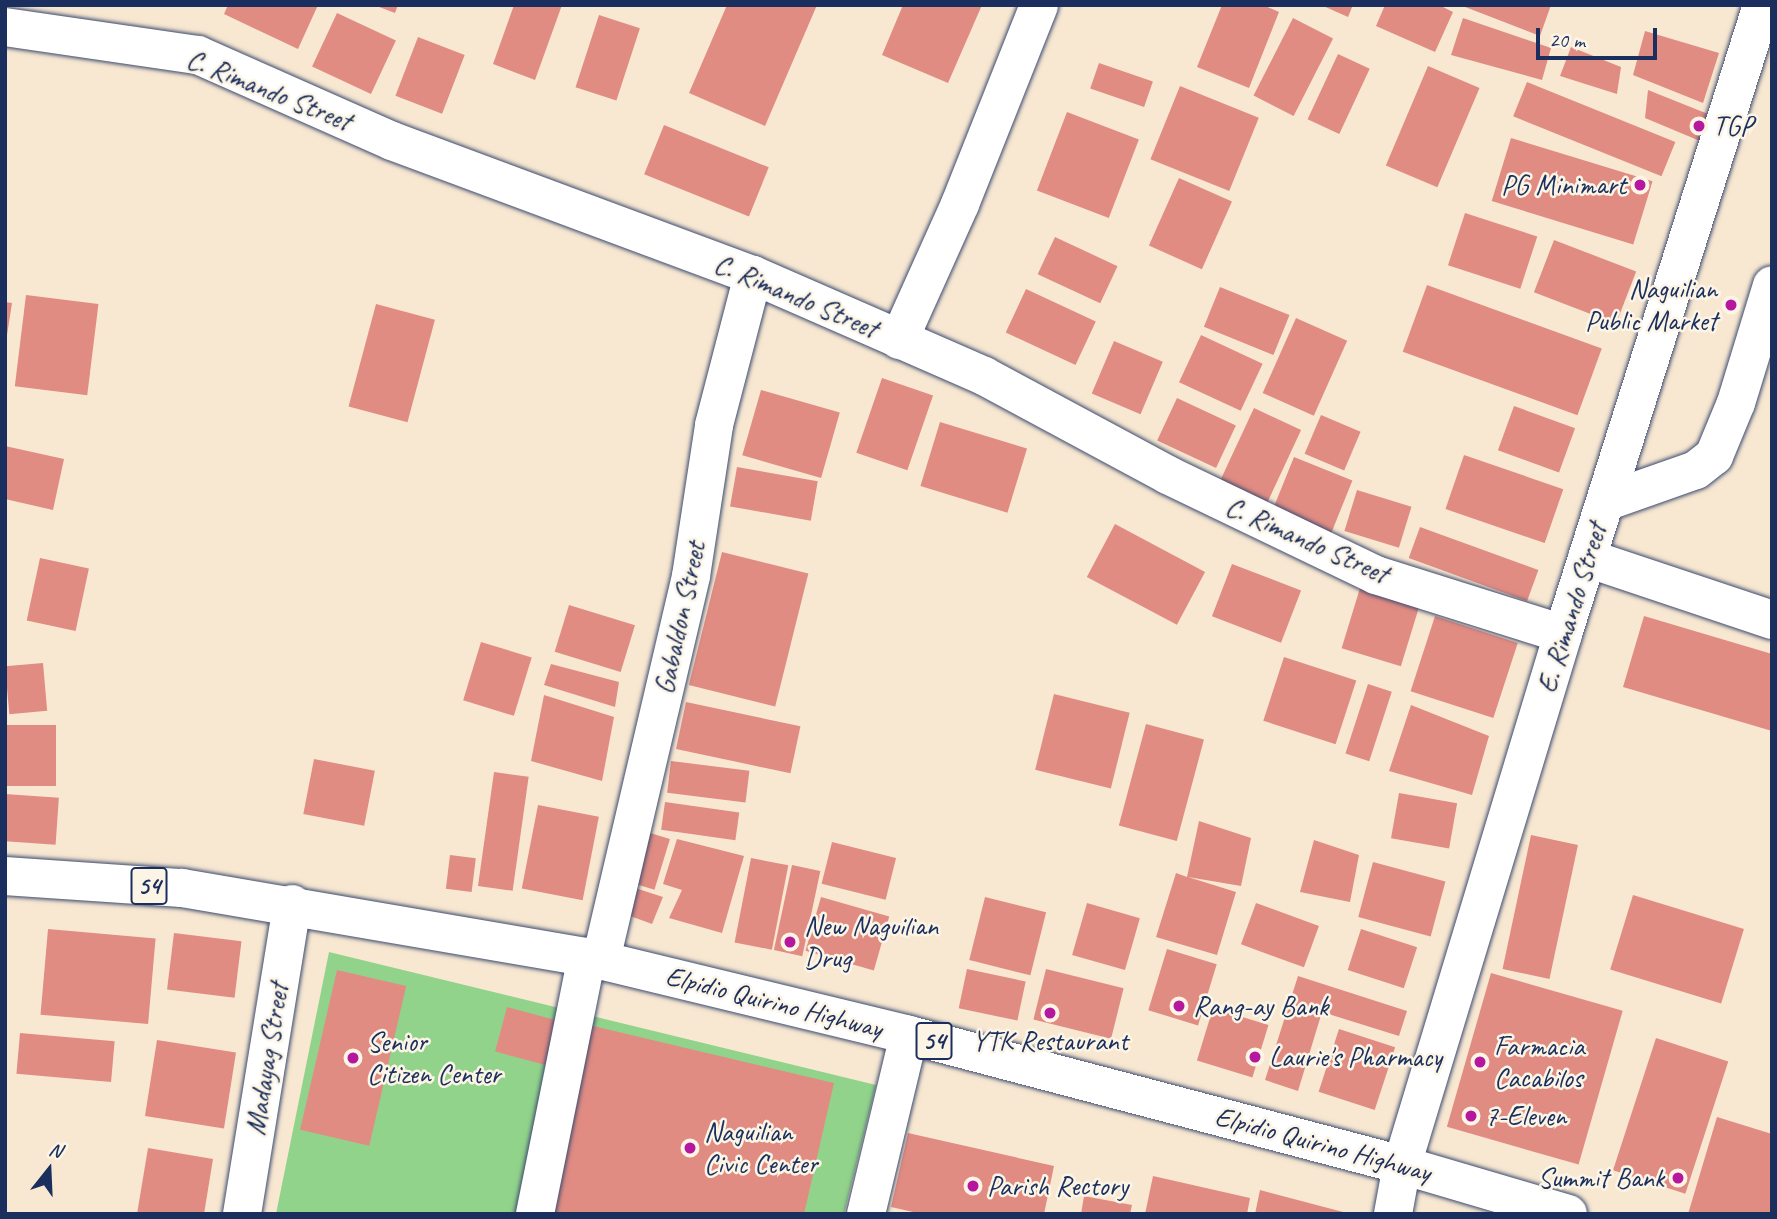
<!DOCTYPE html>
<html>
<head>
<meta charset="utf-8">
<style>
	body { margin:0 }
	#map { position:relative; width:1777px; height:1219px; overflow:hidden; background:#f8e8d2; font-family:Caveat,sans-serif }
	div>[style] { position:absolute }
	.green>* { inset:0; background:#92d38b }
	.building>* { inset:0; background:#e18c83; transform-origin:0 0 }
	.roads { filter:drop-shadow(0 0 2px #3c4b6f) drop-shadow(0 0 2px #3c4b6f) }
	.minor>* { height:38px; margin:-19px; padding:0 19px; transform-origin:19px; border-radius:19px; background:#fff }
	.highway>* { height:38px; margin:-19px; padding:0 19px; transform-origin:19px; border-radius:19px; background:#fff }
	.dots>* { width:19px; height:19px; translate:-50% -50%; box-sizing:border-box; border:4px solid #fcf5e5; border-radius:50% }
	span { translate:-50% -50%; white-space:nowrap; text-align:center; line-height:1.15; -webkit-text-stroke:5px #fcf5e5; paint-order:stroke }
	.shield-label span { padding:2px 5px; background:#fcf5e5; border:2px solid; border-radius:5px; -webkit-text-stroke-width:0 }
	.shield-label { font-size:26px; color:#1b2f5e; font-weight:700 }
	.street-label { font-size:28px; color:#1b2f5e }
	.poi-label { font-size:28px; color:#1b2f5e }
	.left { translate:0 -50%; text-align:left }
	.right { translate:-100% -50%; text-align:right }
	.frame { position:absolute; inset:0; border:7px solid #1b2f5e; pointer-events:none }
	.north { position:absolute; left:14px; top:1135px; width:70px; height:70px; -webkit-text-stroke:5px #fcf5e5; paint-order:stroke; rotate:18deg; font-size:19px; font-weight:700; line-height:28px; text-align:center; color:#1b2f5e }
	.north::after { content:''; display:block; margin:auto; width:24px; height:32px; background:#1b2f5e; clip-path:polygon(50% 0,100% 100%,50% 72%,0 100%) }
	.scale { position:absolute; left:1536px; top:28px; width:121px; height:32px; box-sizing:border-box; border:4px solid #1b2f5e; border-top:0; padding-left:9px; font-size:21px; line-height:24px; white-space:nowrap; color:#1b2f5e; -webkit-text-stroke:5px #fcf5e5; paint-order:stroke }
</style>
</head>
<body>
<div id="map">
	<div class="green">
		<i style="clip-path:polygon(329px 952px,876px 1085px,844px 1214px,276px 1214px)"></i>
	</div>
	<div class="building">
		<i style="clip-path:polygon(228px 5px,318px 5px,298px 49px,224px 14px)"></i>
		<i style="clip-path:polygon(374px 5px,398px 5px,395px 13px)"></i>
		<i style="clip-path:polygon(514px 5px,562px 5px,535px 80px,493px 64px)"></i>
		<i style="clip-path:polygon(727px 5px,817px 5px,765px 126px,689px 93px)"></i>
		<i style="clip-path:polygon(903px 5px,982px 5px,948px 83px,882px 55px)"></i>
		<i style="clip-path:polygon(1222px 5px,1263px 5px,1279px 12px,1249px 88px,1197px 67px)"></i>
		<i style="clip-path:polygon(1321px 5px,1353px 5px,1348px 17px)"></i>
		<i style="clip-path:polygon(1385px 5px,1439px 5px,1453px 12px,1435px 52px,1376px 26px)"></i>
		<i style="clip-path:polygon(1460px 5px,1551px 5px,1540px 36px)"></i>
		<i style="left:337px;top:13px;width:65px;height:59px;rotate:25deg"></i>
		<i style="left:599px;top:15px;width:43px;height:76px;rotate:18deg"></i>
		<i style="left:1293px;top:18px;width:45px;height:87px;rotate:27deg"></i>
		<i style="clip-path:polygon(1463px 18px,1551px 48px,1542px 80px,1451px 55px)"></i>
		<i style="clip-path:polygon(1645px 31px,1719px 53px,1703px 103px,1633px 75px)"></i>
		<i style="left:418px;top:37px;width:50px;height:63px;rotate:21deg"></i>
		<i style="clip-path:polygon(1571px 47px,1621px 67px,1617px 94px,1560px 76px)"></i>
		<i style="left:1338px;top:54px;width:35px;height:72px;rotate:25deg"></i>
		<i style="left:1099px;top:63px;width:57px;height:27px;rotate:19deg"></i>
		<i style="left:1428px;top:66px;width:56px;height:108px;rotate:23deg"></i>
		<i style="left:1527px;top:82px;width:160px;height:37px;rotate:22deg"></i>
		<i style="left:1180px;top:86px;width:85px;height:79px;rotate:22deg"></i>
		<i style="clip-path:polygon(1648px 90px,1708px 114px,1700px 141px,1645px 118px)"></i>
		<i style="left:1067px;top:112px;width:77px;height:84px;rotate:21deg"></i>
		<i style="left:664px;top:125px;width:113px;height:53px;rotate:22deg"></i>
		<i style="left:1511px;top:138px;width:148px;height:66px;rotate:17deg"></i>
		<i style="left:1179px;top:178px;width:58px;height:74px;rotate:24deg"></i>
		<i style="left:1465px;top:213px;width:76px;height:55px;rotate:18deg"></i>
		<i style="left:1055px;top:237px;width:69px;height:41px;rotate:25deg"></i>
		<i style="left:1554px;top:240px;width:88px;height:56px;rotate:21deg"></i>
		<i style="left:1427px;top:285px;width:186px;height:71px;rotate:20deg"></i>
		<i style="left:1220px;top:287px;width:75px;height:43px;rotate:22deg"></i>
		<i style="left:1026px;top:289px;width:77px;height:48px;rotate:25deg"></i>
		<i style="left:26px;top:295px;width:73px;height:92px;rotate:7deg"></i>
		<i style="clip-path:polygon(5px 302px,12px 303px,7px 335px,5px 334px)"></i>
		<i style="left:376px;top:304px;width:61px;height:106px;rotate:15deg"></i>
		<i style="left:1296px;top:318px;width:56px;height:82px;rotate:24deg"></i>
		<i style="left:1201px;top:335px;width:68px;height:52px;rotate:25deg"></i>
		<i style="left:1114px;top:341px;width:53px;height:57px;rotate:23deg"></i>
		<i style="left:882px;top:378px;width:54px;height:79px;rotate:19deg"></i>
		<i style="left:761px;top:390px;width:82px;height:68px;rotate:16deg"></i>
		<i style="left:1177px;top:398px;width:65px;height:47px;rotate:25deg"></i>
		<i style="left:1514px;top:406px;width:65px;height:47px;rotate:20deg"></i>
		<i style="left:1254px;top:408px;width:52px;height:81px;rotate:25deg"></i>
		<i style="left:1321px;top:415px;width:43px;height:42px;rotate:23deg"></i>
		<i style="left:940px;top:422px;width:91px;height:67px;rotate:17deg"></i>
		<i style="clip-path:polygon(5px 446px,64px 459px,53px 510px,5px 499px)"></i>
		<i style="left:1464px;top:455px;width:105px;height:57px;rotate:19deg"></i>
		<i style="left:1294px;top:457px;width:63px;height:61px;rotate:22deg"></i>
		<i style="left:737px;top:467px;width:82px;height:40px;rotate:10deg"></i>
		<i style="left:1357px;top:490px;width:57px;height:43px;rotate:17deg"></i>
		<i style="left:1115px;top:524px;width:102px;height:60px;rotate:28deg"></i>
		<i style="left:1420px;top:527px;width:126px;height:33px;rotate:20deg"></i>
		<i style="left:722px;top:552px;width:89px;height:137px;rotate:14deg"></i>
		<i style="left:40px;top:558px;width:50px;height:64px;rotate:12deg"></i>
		<i style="left:1232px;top:564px;width:74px;height:56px;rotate:21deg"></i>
		<i style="left:1360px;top:588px;width:62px;height:63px;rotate:17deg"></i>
		<i style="left:569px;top:605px;width:69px;height:49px;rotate:17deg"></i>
		<i style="left:1435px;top:616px;width:87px;height:79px;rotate:18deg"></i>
		<i style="clip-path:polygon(1644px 616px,1772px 654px,1772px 731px,1623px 687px)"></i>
		<i style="left:481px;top:642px;width:53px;height:61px;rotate:17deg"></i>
		<i style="left:1284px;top:657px;width:76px;height:67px;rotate:18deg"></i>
		<i style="left:43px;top:663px;width:48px;height:38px;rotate:85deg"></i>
		<i style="clip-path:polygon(551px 664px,619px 682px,615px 707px,544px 685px)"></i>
		<i style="left:1368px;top:684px;width:25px;height:73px;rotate:18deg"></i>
		<i style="left:1054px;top:694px;width:78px;height:78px;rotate:14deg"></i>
		<i style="clip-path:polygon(544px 695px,614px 717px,602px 781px,531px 761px)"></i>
		<i style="left:686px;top:702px;width:117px;height:48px;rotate:12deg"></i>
		<i style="clip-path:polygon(1411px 705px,1489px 736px,1472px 795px,1389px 771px)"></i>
		<i style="left:1146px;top:724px;width:60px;height:105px;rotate:15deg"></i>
		<i style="left:5px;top:725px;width:51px;height:61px"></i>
		<i style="left:314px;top:759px;width:62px;height:56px;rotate:11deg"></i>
		<i style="left:671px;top:761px;width:79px;height:32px;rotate:7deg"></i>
		<i style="left:494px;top:772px;width:35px;height:115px;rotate:8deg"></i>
		<i style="left:1399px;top:793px;width:59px;height:46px;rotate:10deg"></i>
		<i style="left:5px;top:794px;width:54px;height:47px;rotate:4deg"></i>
		<i style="left:665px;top:802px;width:75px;height:28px;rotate:8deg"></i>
		<i style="left:538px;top:805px;width:62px;height:85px;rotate:11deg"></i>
		<i style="clip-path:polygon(1199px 821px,1251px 838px,1241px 886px,1188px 877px,1236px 892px,1217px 955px,1156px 937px,1176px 873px,1187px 877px)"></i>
		<i style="left:647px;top:832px;width:24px;height:53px;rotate:17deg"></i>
		<i style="left:1531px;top:835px;width:48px;height:137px;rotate:12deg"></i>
		<i style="clip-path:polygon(677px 839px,744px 856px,722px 933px,669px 918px,682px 890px,663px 884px)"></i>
		<i style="clip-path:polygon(1314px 840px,1359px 855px,1350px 902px,1300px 892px)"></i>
		<i style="left:832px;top:842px;width:66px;height:43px;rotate:14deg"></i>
		<i style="left:450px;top:855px;width:26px;height:34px;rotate:7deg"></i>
		<i style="left:751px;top:858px;width:38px;height:86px;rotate:11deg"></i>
		<i style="left:1373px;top:862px;width:75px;height:57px;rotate:15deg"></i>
		<i style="left:792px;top:865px;width:29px;height:87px;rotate:12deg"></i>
		<i style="clip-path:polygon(629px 886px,663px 897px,652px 924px,622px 913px)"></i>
		<i style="left:1633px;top:895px;width:116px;height:78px;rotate:17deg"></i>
		<i style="left:821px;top:897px;width:71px;height:56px;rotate:16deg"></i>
		<i style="left:985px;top:897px;width:63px;height:65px;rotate:14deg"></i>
		<i style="left:1087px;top:903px;width:55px;height:54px;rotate:16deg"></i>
		<i style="left:1256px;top:903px;width:67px;height:44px;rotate:20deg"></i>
		<i style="left:48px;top:929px;width:108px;height:86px;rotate:5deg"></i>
		<i style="left:1361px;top:929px;width:59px;height:43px;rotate:18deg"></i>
		<i style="left:174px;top:933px;width:68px;height:57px;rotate:7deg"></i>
		<i style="left:1167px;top:949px;width:52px;height:64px;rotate:17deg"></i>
		<i style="left:967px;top:969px;width:60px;height:40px;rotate:12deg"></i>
		<i style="left:1046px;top:969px;width:80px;height:52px;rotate:14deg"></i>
		<i style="left:337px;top:970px;width:71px;height:164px;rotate:13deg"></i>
		<i style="left:1491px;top:973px;width:137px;height:160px;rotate:16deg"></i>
		<i style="clip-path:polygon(1298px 976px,1407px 1011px,1399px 1036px,1322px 1012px,1298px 1091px,1265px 1080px)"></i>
		<i style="left:507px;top:1007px;width:54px;height:46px;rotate:15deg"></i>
		<i style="left:1213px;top:1008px;width:58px;height:55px;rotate:17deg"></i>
		<i style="clip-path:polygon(589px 1025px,834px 1083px,804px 1214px,545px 1214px)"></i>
		<i style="left:1339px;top:1029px;width:59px;height:66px;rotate:18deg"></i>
		<i style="left:20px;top:1033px;width:95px;height:41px;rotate:5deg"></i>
		<i style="left:1656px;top:1038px;width:76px;height:139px;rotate:18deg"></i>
		<i style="left:157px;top:1040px;width:80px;height:77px;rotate:9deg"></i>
		<i style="clip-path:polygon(1717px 1117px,1772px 1134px,1772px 1214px,1688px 1214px)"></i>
		<i style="clip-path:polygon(908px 1133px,1054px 1166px,1044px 1214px,922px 1214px,891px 1207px)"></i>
		<i style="clip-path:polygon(148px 1148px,213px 1159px,204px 1214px,137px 1214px)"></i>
		<i style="clip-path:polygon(1153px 1176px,1250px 1198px,1247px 1214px,1145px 1214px)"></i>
		<i style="clip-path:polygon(1260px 1190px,1347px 1213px,1347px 1214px,1255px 1214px)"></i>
		<i style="clip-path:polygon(1084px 1196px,1132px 1205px,1130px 1214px,1081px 1214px)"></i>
	</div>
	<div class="roads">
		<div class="minor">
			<i style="left:5px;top:27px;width:195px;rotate:8.3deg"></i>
			<i style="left:198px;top:55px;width:212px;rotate:23.9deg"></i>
			<i style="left:392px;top:141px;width:385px;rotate:20.4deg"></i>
			<i style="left:753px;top:275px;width:252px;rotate:23.6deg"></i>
			<i style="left:984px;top:376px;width:209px;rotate:28.3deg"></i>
			<i style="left:1168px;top:475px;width:231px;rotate:25.7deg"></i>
			<i style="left:1376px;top:575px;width:196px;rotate:17.5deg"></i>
			<i style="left:899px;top:340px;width:149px;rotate:-65.8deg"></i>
			<i style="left:960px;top:204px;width:214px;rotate:-68.3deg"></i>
			<i style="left:1605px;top:502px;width:96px;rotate:-19.4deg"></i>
			<i style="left:1696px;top:470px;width:23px;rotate:-38deg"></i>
			<i style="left:1714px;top:456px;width:57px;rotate:-67.5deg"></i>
			<i style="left:1736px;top:403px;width:123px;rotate:-73deg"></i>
			<i style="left:1587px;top:558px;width:195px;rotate:18.5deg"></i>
			<i style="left:601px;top:960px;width:394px;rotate:-76.8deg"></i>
			<i style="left:691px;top:576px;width:153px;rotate:-81.3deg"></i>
			<i style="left:714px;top:425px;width:155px;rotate:-75.4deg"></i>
			<i style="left:242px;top:1214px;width:314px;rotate:-80.8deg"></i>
			<i style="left:535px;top:1214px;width:262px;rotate:-78.6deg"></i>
			<i style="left:866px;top:1214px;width:184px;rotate:-76.5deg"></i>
			<i style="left:1393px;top:1214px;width:50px;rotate:-79.6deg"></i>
			<i style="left:1402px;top:1165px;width:555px;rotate:-73.13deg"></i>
			<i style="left:1563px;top:634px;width:660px;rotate:-72.44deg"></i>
		</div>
		<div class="highway">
			<i style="left:5px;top:876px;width:177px;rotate:3.9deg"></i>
			<i style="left:182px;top:888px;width:411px;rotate:9.7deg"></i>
			<i style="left:587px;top:957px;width:331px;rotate:13.6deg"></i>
			<i style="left:909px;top:1035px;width:510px;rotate:14.77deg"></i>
			<i style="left:1402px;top:1165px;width:173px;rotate:16.4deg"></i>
		</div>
	</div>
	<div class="dots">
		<i style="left:1699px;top:126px;background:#b5179e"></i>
		<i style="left:1640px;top:185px;background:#b5179e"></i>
		<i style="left:1731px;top:305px;background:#b5179e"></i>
		<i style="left:790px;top:942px;background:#b5179e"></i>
		<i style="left:1179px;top:1006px;background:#b5179e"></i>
		<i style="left:1050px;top:1013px;background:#b5179e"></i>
		<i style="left:1255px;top:1057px;background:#b5179e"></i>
		<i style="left:353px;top:1058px;background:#b5179e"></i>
		<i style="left:1480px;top:1062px;background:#b5179e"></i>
		<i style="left:1471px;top:1116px;background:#b5179e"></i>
		<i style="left:690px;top:1148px;background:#b5179e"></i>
		<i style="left:1678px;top:1178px;background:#b5179e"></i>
		<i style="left:973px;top:1186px;background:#b5179e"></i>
	</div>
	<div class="shield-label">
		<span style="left:149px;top:886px">54</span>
		<span style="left:934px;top:1041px">54</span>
	</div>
	<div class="street-label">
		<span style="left:269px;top:90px;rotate:22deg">C. Rimando Street</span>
		<span style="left:796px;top:296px;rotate:23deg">C. Rimando Street</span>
		<span style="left:1307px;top:540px;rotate:24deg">C. Rimando Street</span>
		<span style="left:1572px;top:608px;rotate:-73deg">E. Rimando Street</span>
		<span style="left:680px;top:618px;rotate:-78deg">Gabaldon Street</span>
		<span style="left:774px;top:1002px;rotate:14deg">Elpidio Quirino Highway</span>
		<span style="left:267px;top:1059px;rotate:-81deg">Madayag Street</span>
		<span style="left:1323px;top:1144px;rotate:15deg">Elpidio Quirino Highway</span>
	</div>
	<div class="poi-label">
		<span class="left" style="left:1713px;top:126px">TGP</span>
		<span class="right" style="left:1626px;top:185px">PG Minimart</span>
		<span class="right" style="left:1717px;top:305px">Naguilian<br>Public Market</span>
		<span class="left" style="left:804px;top:942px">New Naguilian<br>Drug</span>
		<span class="left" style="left:1193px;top:1006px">Rang-ay Bank</span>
		<span style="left:1050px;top:1041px">YTK Restaurant</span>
		<span class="left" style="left:367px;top:1058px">Senior<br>Citizen Center</span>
		<span class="left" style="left:1494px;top:1062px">Farmacia<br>Cacabilos</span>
		<span class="left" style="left:1269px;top:1057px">Laurie's Pharmacy</span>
		<span class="left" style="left:1485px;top:1116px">7-Eleven</span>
		<span class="left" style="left:704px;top:1148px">Naguilian<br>Civic Center</span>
		<span class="right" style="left:1664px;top:1178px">Summit Bank</span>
		<span class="left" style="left:987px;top:1186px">Parish Rectory</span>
	</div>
	<div class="frame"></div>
	<div class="north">N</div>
	<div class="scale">20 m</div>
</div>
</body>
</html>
